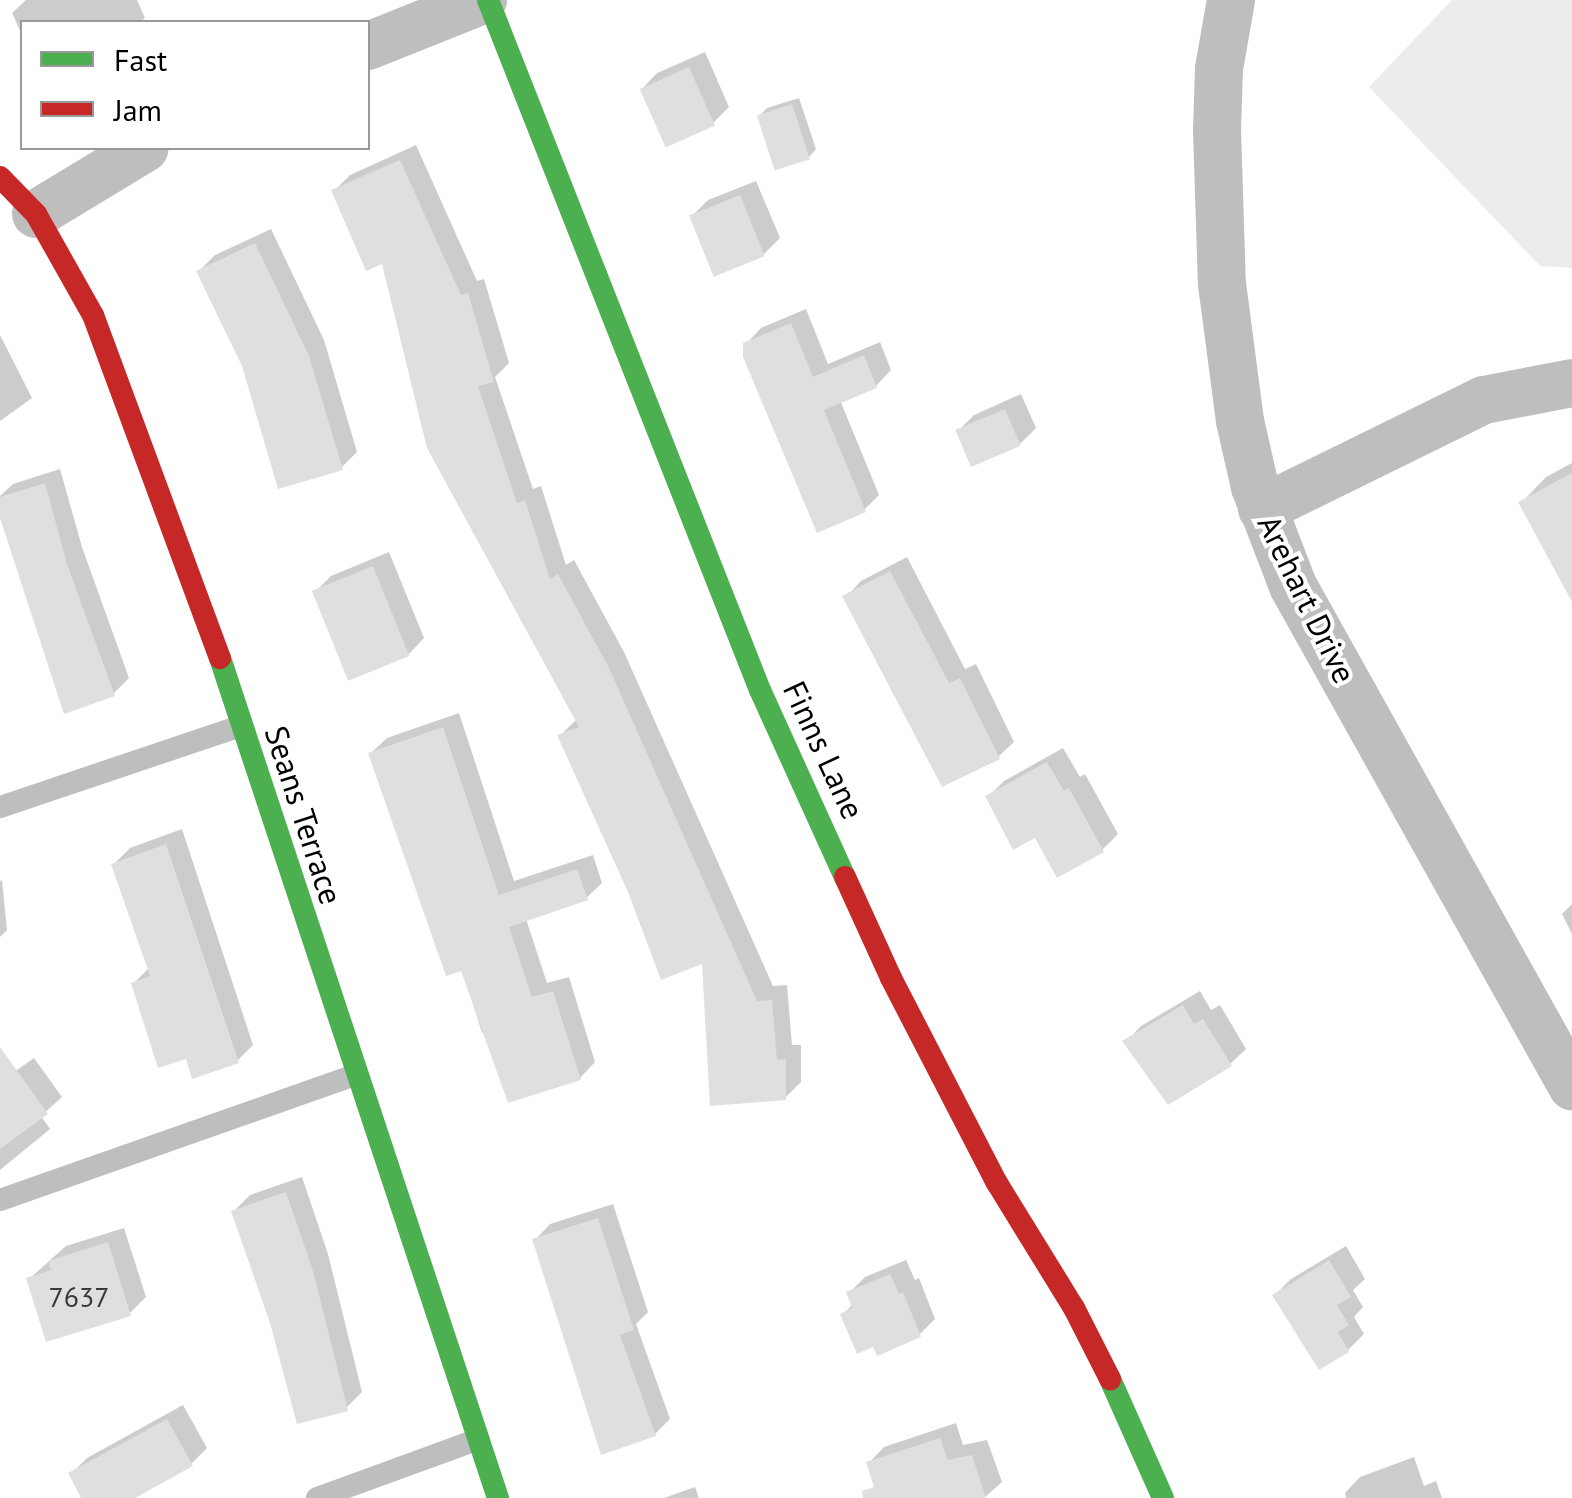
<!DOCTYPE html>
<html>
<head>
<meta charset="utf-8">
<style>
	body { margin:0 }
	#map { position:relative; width:1572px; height:1498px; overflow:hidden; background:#fff; font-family:"PT Sans",sans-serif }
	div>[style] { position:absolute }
	.green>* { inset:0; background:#ececec }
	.shadow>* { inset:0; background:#0003 }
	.building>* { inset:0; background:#dfdfdf; transform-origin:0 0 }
	.lane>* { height:22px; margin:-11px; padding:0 11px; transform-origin:11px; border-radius:11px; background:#bebebe }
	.street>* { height:48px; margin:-24px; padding:0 24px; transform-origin:24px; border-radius:24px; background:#bebebe }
	.fast>* { height:22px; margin:-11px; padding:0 11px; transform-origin:11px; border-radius:11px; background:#4caf50 }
	.jam>* { height:22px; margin:-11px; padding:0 11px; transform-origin:11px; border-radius:11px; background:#c62828 }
	span { translate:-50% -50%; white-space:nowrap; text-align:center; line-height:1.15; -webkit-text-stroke:8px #fff; paint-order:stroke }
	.number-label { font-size:28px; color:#383838 }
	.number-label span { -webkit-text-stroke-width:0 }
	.street-label { font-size:32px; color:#000 }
	.legend { position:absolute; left:20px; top:20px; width:350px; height:130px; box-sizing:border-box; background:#fff; border:2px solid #999; margin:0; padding:12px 18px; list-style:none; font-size:30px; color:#000 }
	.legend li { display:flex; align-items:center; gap:20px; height:50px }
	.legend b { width:50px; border:2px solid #999 }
</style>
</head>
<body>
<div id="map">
	<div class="green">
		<i style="clip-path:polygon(1452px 0,1572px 0,1572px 268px,1540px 266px,1369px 87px)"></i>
	</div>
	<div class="shadow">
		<i style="clip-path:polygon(26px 0,137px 0,145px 18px,140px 22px,22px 22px,22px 35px,12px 13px)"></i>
		<i style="clip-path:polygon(705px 52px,729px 107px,713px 123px,642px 89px,657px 73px)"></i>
		<i style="clip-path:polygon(799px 98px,816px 149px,809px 157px,759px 116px,767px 108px)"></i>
		<i style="clip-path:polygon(416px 145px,477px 281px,484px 279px,509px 363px,495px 377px,533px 489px,541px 486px,566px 565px,574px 560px,624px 652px,773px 986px,787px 985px,792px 1045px,801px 1045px,801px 1082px,785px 1098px,704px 960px,630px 891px,560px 736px,578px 718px,384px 260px,334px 191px,350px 175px)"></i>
		<i style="clip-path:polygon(756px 181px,780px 238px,764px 254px,692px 216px,708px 200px)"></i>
		<i style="clip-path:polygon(271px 229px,324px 340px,357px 452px,341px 468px,244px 365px,199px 271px,215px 255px)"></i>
		<i style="clip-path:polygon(806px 309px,828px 364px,880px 342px,891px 370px,876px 386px,840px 400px,879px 495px,864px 510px,746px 344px,761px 328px)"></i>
		<i style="clip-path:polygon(0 335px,32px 398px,0 421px)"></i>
		<i style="clip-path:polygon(1021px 394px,1036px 428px,1020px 444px,958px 431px,974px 415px)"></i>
		<i style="clip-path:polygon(1572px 463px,1572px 597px,1521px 503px,1546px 477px)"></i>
		<i style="clip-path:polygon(60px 469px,82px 547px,129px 678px,113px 694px,0 510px,0 496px,13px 484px)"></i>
		<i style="clip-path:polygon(389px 552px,424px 638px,409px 654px,315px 592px,331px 576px)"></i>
		<i style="clip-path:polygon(907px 557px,965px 669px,976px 664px,1014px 742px,998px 757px,846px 597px,861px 581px)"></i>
		<i style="clip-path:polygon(459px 713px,514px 881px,593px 855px,602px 883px,586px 898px,526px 919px,547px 983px,569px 977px,595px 1062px,580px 1078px,488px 1031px,482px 1033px,462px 968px,371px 753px,387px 738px)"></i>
		<i style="clip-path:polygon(1063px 748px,1080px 777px,1085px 774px,1118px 834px,1102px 850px,1036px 834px,988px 797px,1004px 781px)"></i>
		<i style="clip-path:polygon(182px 829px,253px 1045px,237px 1061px,188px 1056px,134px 983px,150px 967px,114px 864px,130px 848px)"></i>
		<i style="clip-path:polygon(2px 880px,7px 930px,0 937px,0 881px)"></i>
		<i style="clip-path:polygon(1572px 904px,1572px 934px,1562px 914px)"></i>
		<i style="clip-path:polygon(1200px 991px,1211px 1010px,1220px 1005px,1246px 1049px,1230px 1064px,1126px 1042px,1141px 1026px)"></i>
		<i style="clip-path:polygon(34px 1058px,62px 1097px,41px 1116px,50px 1129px,0 1170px,0 1082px)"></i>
		<i style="clip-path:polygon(302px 1177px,328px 1254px,362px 1392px,346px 1408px,272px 1322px,234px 1211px,250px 1195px)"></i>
		<i style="clip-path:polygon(613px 1204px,648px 1312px,636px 1324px,670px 1419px,655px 1434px,535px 1240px,550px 1224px)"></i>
		<i style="clip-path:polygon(124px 1228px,146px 1297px,130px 1313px,29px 1279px,66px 1246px)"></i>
		<i style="clip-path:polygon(1346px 1246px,1365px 1279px,1353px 1290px,1363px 1307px,1354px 1317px,1364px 1334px,1348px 1350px,1275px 1295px,1291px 1279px)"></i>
		<i style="clip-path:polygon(906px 1260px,915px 1280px,919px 1278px,935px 1319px,919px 1335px,843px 1314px,853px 1304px,849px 1293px,865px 1277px)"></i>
		<i style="clip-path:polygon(183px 1405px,207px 1448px,191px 1464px,130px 1498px,84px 1498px,71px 1474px,87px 1458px)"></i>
		<i style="clip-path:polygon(956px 1423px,963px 1445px,987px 1440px,1002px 1482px,984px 1498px,883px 1498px,869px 1463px,884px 1447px)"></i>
		<i style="clip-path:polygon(1414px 1457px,1424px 1486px,1436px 1481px,1442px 1498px,1346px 1498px,1345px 1493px,1360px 1477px)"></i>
		<i style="clip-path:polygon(695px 1487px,699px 1498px,664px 1498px)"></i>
	</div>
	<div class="building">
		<i style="left:689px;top:67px;width:64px;height:54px;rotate:66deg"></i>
		<i style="left:792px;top:104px;width:58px;height:37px;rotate:72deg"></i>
		<i style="clip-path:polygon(400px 160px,461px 295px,468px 293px,494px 382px,478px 386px,517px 503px,525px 500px,550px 579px,558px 574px,609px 668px,757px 1001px,772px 1000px,777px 1060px,786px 1059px,786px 1100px,710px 1106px,702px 964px,661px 980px,628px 892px,557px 735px,579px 727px,427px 448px,382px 264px,366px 271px,331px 190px)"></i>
		<i style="left:740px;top:195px;width:66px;height:55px;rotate:68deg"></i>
		<i style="clip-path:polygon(255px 243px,309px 356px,343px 470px,278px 489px,242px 366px,196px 271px)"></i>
		<i style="clip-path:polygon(791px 323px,813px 377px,864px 355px,877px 388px,824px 410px,866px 512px,817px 533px,743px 357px,743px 343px)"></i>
		<i style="left:1005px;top:409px;width:40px;height:54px;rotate:67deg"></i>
		<i style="clip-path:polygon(1572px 473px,1572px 602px,1518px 502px)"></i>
		<i style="clip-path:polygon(45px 483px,67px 564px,115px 696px,64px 714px,0 518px,0 497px)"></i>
		<i style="left:373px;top:566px;width:97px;height:66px;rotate:68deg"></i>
		<i style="clip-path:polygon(890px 571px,949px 683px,960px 678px,1000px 759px,942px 787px,842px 596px)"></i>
		<i style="clip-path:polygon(443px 727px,499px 895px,577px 869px,588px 900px,509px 927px,532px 997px,553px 991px,581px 1080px,508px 1103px,461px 971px,446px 976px,368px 753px)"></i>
		<i style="clip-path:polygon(1047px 762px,1064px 791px,1069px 788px,1104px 852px,1057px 878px,1035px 838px,1013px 850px,985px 796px)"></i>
		<i style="clip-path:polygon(166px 844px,239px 1063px,192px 1079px,186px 1059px,158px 1068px,131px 983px,150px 976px,111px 864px)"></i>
		<i style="clip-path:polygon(1183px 1005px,1194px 1024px,1203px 1019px,1232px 1066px,1168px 1105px,1122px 1041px)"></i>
		<i style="clip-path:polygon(0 1047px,48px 1114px,0 1149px)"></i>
		<i style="clip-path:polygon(286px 1192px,313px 1271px,348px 1411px,297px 1424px,270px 1323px,231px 1211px)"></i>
		<i style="clip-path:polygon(598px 1218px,634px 1330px,620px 1335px,656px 1436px,601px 1455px,532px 1239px)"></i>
		<i style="clip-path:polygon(108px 1242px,131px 1316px,46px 1342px,26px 1278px,51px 1270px,48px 1261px)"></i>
		<i style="clip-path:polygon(1329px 1260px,1351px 1297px,1337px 1305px,1349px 1325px,1338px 1332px,1349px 1352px,1319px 1370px,1272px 1295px)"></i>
		<i style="clip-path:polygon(890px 1274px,899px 1294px,903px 1292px,921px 1337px,877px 1356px,873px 1347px,857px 1354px,840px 1314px,852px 1308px,846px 1292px)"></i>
		<i style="clip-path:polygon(167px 1419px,193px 1466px,135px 1498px,81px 1498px,68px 1473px)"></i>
		<i style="clip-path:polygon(940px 1438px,948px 1460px,972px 1455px,986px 1498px,863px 1498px,862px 1491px,874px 1487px,866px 1462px)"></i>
	</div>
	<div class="lane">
		<i style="left:0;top:807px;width:254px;rotate:-18.6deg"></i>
		<i style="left:0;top:1200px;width:379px;rotate:-19.4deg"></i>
		<i style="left:317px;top:1498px;width:172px;rotate:-20deg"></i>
	</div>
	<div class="street">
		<i style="left:1231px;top:0;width:70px;rotate:99.9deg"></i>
		<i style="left:1219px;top:69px;width:60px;rotate:91.9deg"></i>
		<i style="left:1217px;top:129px;width:155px;rotate:88.2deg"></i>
		<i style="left:1222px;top:284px;width:138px;rotate:82.5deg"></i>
		<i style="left:1240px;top:421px;width:68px;rotate:77.2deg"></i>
		<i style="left:1255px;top:487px;width:106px;rotate:69deg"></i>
		<i style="left:1293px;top:586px;width:573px;rotate:60.84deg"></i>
		<i style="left:368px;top:46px;width:124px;rotate:-21.8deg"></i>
		<i style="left:36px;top:214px;width:127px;rotate:-31.2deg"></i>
		<i style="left:1262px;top:509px;width:247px;rotate:-26.2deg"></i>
		<i style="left:1484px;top:400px;width:90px;rotate:-10.9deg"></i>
	</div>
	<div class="fast">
		<i style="left:488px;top:0;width:742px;rotate:68.49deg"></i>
		<i style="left:760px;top:690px;width:205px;rotate:65.6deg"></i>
		<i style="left:220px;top:658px;width:885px;rotate:71.69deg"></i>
		<i style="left:1110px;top:1379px;width:130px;rotate:66deg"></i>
	</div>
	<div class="jam">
		<i style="left:0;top:177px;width:52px;rotate:45.8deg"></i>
		<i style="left:36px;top:214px;width:116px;rotate:60.6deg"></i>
		<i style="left:93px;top:315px;width:366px;rotate:69.7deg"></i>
		<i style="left:845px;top:877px;width:111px;rotate:65.5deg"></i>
		<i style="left:891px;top:978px;width:231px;rotate:62.7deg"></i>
		<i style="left:997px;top:1183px;width:147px;rotate:58.4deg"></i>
		<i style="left:1074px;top:1308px;width:80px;rotate:63.1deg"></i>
	</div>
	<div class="number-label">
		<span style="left:79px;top:1297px">7637</span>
	</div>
	<div class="street-label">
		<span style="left:1307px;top:599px;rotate:64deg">Arehart Drive</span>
		<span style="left:824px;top:750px;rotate:65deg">Finns Lane</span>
		<span style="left:304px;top:815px;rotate:72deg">Seans Terrace</span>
	</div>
	<ul class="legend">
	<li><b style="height:12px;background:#4caf50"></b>Fast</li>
	<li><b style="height:12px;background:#c62828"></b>Jam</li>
	</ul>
</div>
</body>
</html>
